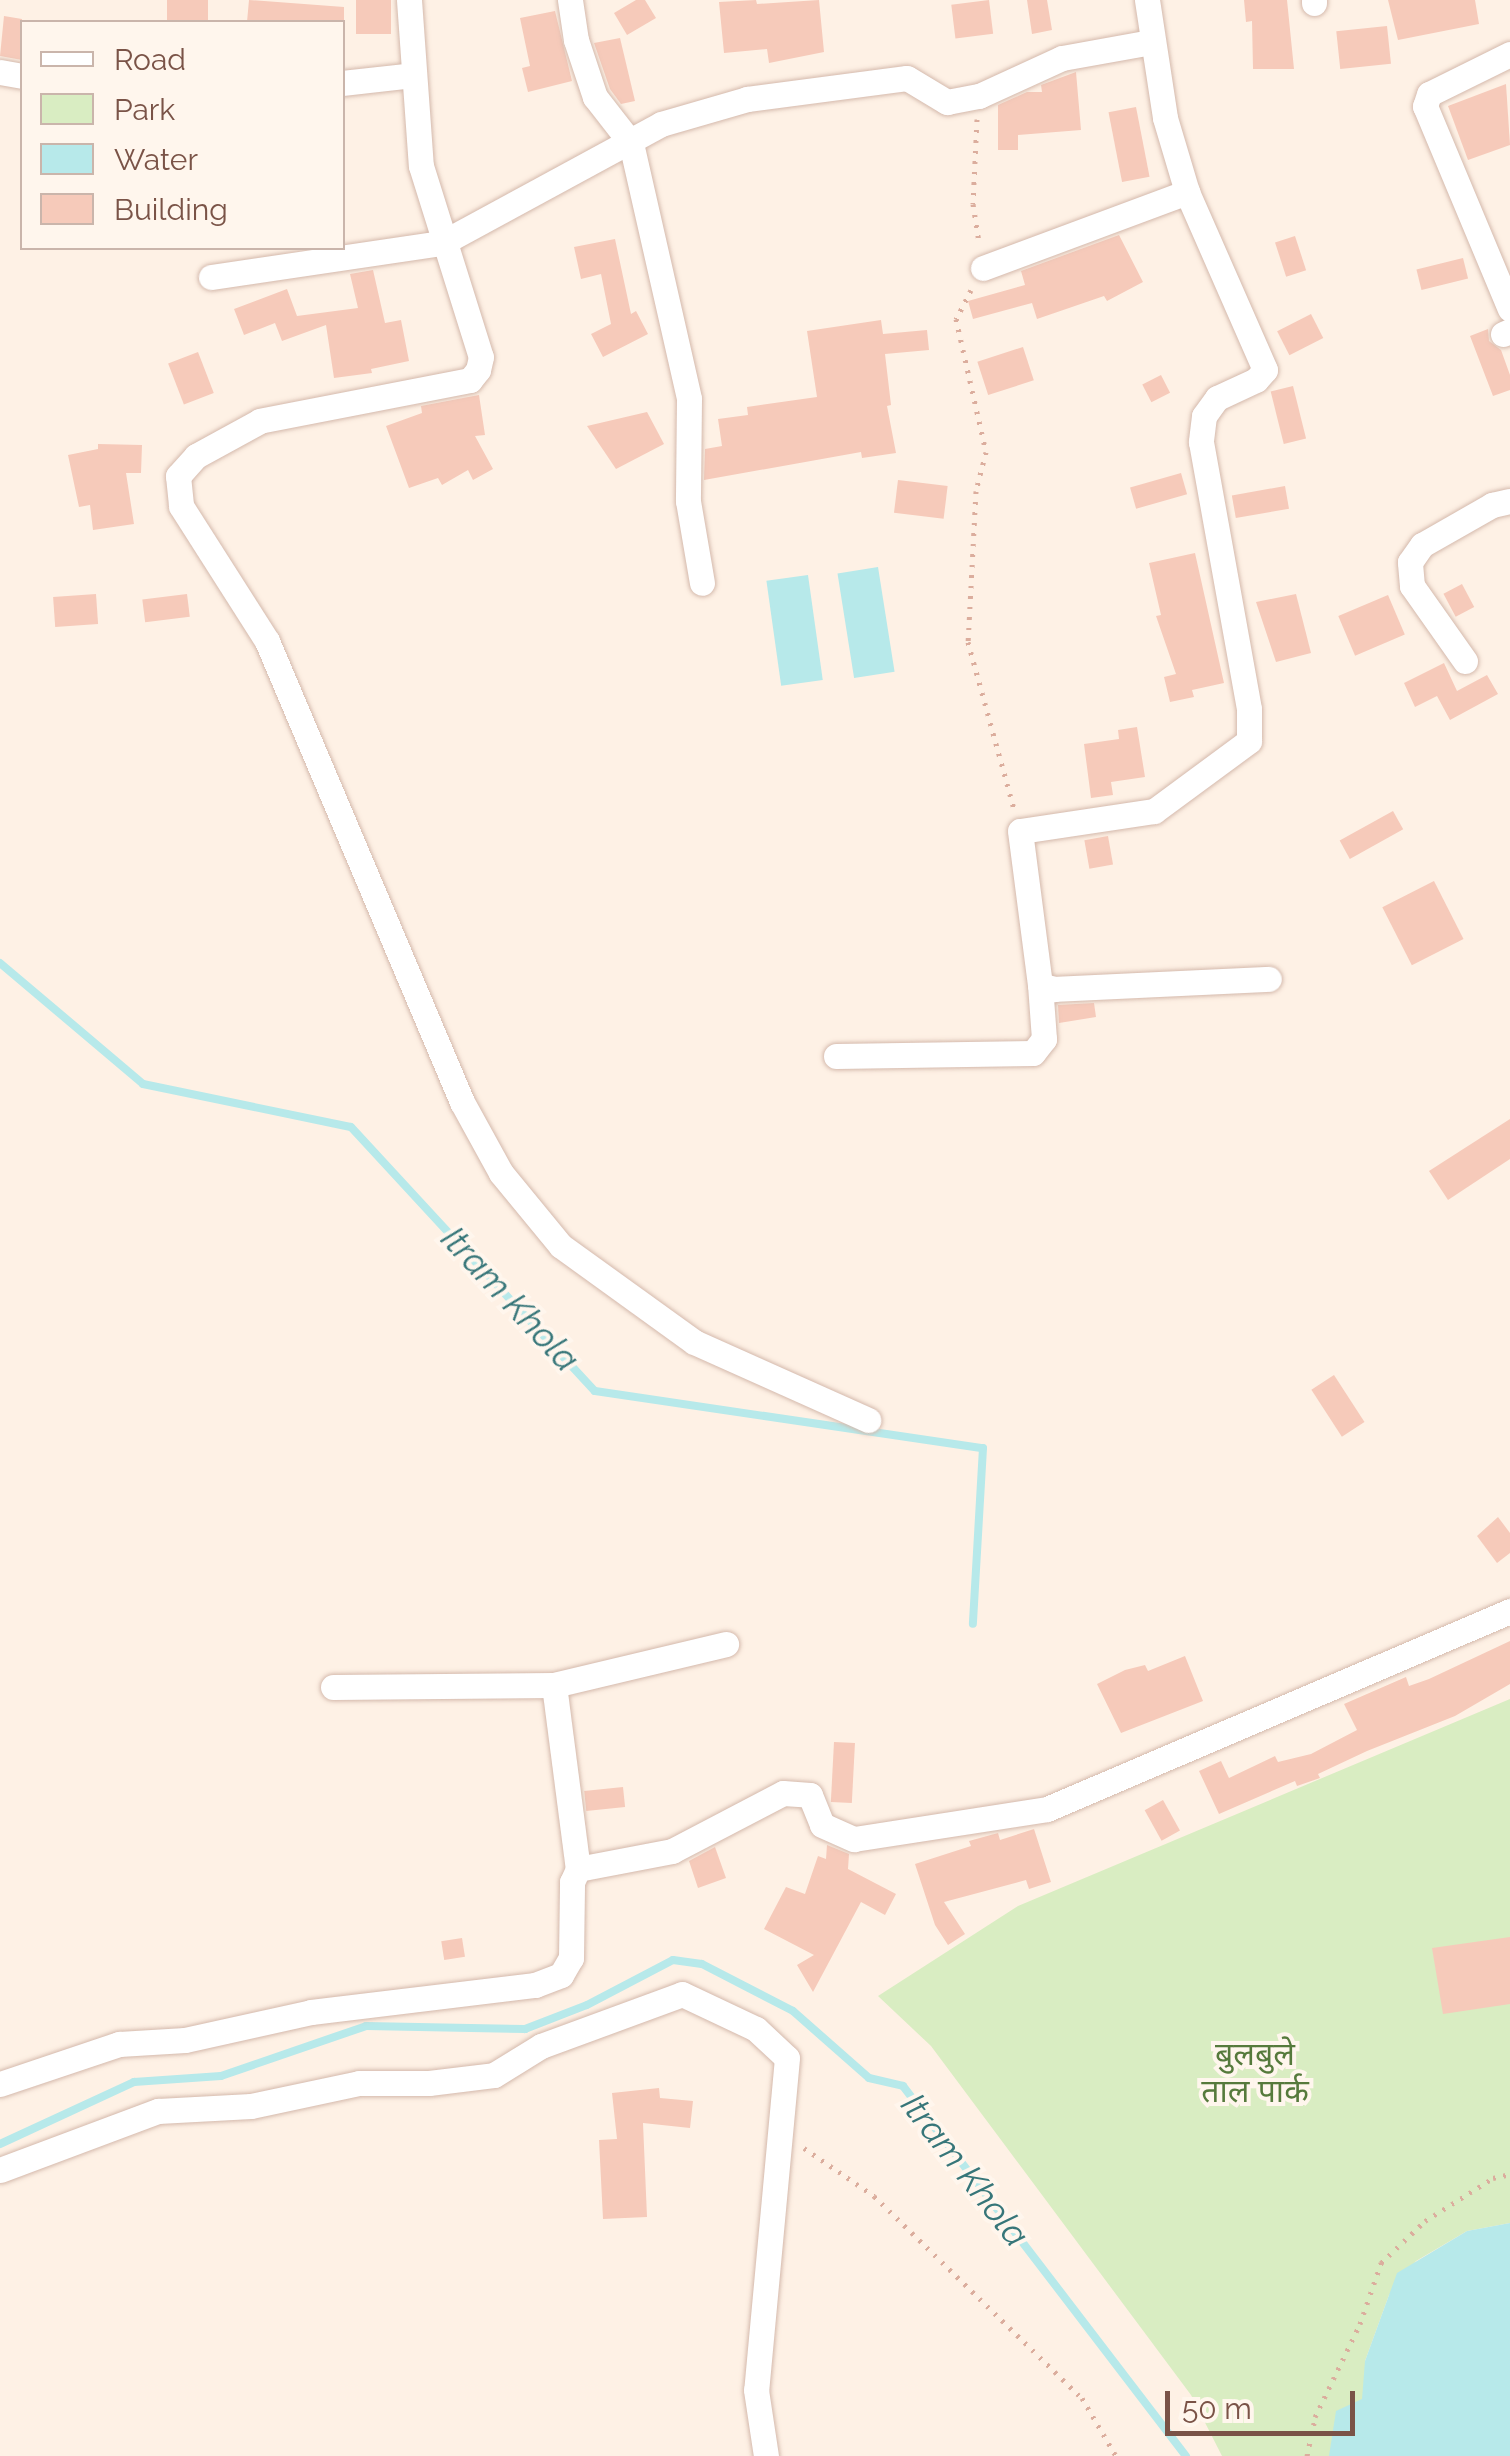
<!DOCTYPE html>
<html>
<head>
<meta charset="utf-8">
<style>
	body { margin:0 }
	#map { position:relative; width:1510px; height:2456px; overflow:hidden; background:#fef1e5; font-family:Raleway,"Noto Sans Devanagari",sans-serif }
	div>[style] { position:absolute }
	.green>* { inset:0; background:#d9edc2 }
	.water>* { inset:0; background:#b7e9ea; transform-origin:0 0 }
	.stream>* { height:8px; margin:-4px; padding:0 4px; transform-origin:4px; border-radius:4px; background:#b7e9ea }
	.building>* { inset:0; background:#f6caba; transform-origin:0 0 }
	.path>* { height:5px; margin-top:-2.5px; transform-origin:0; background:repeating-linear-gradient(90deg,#dbad9d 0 2.5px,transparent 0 10.5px) }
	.roads { filter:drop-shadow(0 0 2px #d4b9ac) drop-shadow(0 0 2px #d4b9ac) }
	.minor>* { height:25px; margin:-12.5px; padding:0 12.5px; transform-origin:12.5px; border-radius:12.5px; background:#fff }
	span { translate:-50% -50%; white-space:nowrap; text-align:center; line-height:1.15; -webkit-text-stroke:8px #fff6ed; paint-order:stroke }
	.park-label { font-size:32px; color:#567a3c }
	.water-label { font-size:35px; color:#377679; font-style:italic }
	.legend { position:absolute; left:20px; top:20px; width:325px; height:230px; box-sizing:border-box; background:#fff6ed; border:2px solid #cab5ab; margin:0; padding:12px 18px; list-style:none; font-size:30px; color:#7a5347 }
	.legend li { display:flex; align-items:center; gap:20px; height:50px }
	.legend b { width:50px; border:2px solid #cab5ab }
	.scale { position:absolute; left:1165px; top:2391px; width:190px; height:45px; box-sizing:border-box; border:5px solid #7a5347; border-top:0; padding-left:12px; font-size:30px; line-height:35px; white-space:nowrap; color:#7a5347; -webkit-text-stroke:8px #fff6ed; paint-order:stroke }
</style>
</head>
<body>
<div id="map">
	<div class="green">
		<i style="clip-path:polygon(1510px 1699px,1510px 2223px,1467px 2231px,1416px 2261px,1389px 2295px,1365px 2361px,1390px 2456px,1222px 2456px,1191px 2395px,931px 2046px,878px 1996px,1018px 1906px)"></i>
	</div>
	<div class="water">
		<i style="left:878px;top:567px;width:106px;height:41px;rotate:81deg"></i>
		<i style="left:808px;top:575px;width:106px;height:42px;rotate:82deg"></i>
		<i style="clip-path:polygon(1510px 2223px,1510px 2456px,1329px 2456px,1336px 2411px,1362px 2399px,1365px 2361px,1397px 2273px,1467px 2231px)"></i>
	</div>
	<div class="stream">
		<i style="left:0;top:963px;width:187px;rotate:40.2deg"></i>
		<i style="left:143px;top:1084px;width:212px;rotate:11.7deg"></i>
		<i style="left:351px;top:1127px;width:359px;rotate:47.3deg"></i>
		<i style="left:595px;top:1391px;width:392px;rotate:8.4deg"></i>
		<i style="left:983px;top:1448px;width:176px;rotate:93.3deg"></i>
		<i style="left:0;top:2144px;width:148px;rotate:-24.8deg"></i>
		<i style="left:134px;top:2082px;width:87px;rotate:-3.9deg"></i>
		<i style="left:221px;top:2076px;width:153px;rotate:-19deg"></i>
		<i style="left:366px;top:2026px;width:159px;rotate:1.1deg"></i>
		<i style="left:525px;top:2029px;width:66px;rotate:-21.2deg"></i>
		<i style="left:587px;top:2005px;width:97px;rotate:-27.6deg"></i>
		<i style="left:673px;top:1960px;width:29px;rotate:8deg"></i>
		<i style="left:702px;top:1964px;width:102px;rotate:27.3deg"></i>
		<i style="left:793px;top:2011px;width:101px;rotate:41.4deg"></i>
		<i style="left:869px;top:2078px;width:35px;rotate:13deg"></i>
		<i style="left:903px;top:2086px;width:466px;rotate:52.6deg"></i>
	</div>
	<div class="building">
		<i style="left:167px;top:0;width:41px;height:22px"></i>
		<i style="clip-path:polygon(249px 0,344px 7px,344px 22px,247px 22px)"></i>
		<i style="left:356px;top:0;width:35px;height:34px"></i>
		<i style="clip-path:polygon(636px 0,645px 0,656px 18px,627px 35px,614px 13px)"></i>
		<i style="clip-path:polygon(756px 0,757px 4px,819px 0,824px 52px,769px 63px,767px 49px,724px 53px,719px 2px)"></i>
		<i style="left:989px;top:0;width:34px;height:38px;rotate:83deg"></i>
		<i style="clip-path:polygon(1027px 0,1047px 0,1052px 30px,1032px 34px)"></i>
		<i style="clip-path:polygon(1244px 0,1287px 0,1294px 69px,1253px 69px,1252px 21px,1246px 22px)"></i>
		<i style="clip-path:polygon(1388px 0,1475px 0,1479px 24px,1398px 40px)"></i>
		<i style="clip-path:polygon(555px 11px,572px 81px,528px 92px,522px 68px,530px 66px,520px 18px)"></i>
		<i style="clip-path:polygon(4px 16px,22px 19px,22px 60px,0 56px)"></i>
		<i style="left:1387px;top:26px;width:38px;height:51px;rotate:84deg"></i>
		<i style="clip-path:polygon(620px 38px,635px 101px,621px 104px,610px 89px,594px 43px)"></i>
		<i style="clip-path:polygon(1076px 72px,1081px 130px,1018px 135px,1018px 150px,998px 150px,998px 105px,1027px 92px,1042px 92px,1041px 85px)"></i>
		<i style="clip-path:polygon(1506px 84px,1510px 145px,1468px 160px,1448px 106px)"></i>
		<i style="left:1136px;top:107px;width:71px;height:28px;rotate:79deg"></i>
		<i style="clip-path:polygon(1119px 235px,1143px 282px,1107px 301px,1104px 296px,1037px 319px,1032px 303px,973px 319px,968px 301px,1025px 285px,1021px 271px)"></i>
		<i style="left:1295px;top:236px;width:36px;height:21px;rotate:72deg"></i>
		<i style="clip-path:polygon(615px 239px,631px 314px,636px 311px,648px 334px,603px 357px,591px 334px,611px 324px,601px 274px,581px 279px,574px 247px)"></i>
		<i style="left:1463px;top:258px;width:21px;height:48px;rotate:76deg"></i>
		<i style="clip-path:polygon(373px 270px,385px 323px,401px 320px,409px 361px,371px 369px,372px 373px,334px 378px,326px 325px,282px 341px,275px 323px,244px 335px,234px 309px,287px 289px,297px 316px,358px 308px,350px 274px)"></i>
		<i style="left:1311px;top:314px;width:27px;height:38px;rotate:63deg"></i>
		<i style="clip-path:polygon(881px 320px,883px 334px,927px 330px,929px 350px,885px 354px,891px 405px,887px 406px,896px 453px,862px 458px,861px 452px,704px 480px,705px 449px,722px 446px,718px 419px,748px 415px,747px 407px,817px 397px,807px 331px)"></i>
		<i style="clip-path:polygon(1488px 329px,1489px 341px,1501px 350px,1510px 375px,1510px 390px,1493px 396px,1470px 336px)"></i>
		<i style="left:1023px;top:347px;width:35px;height:48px;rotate:72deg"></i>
		<i style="left:198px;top:352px;width:44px;height:32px;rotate:69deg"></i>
		<i style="left:1161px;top:375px;width:20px;height:21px;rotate:63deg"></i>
		<i style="left:1293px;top:386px;width:54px;height:23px;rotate:76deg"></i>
		<i style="clip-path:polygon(479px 395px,485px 435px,475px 436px,493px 469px,473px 480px,468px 470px,442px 485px,438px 478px,409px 488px,386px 426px,422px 413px,421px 406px)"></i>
		<i style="clip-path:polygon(647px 412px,664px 444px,616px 469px,587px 426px)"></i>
		<i style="clip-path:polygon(98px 444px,142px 445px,141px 473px,126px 473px,134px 524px,93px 530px,90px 505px,79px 507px,68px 455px,98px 449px)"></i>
		<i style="left:1181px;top:473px;width:22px;height:53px;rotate:74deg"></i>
		<i style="left:898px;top:480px;width:50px;height:33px;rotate:7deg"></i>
		<i style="left:1285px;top:486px;width:23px;height:54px;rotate:80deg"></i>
		<i style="clip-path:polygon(1195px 553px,1224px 683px,1192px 690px,1194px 697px,1170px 702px,1164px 677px,1176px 674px,1156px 616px,1161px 615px,1149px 563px)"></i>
		<i style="left:1462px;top:584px;width:26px;height:21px;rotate:62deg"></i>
		<i style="left:96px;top:594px;width:30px;height:43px;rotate:86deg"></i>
		<i style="left:187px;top:594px;width:23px;height:45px;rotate:83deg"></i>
		<i style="clip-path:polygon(1296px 594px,1311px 653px,1276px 662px,1256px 602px)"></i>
		<i style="left:1388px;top:595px;width:43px;height:54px;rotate:67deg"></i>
		<i style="clip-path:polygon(1444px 663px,1457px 691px,1487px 675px,1498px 694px,1450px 720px,1437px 696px,1415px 707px,1404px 683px)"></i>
		<i style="clip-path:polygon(1137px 727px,1145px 777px,1111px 782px,1113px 795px,1091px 798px,1084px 744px,1119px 739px,1118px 730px)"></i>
		<i style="left:1393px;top:811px;width:21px;height:61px;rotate:61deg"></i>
		<i style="left:1108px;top:836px;width:29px;height:24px;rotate:80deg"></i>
		<i style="left:1434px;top:881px;width:65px;height:58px;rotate:63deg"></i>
		<i style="clip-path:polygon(1094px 1003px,1096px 1017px,1059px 1023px,1058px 1005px)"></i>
		<i style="clip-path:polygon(1510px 1119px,1510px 1159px,1448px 1200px,1429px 1171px)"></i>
		<i style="left:1334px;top:1375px;width:56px;height:27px;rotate:57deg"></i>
		<i style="clip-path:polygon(1498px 1517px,1510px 1533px,1510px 1553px,1497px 1563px,1477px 1536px)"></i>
		<i style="clip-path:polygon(1510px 1641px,1510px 1684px,1455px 1716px,1367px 1751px,1318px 1774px,1320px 1778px,1297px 1786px,1295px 1781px,1219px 1814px,1199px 1771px,1221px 1761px,1229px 1778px,1275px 1756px,1278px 1762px,1311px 1754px,1357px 1730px,1344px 1704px,1406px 1677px,1409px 1686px,1429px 1679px)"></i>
		<i style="clip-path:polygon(1185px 1656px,1203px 1701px,1121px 1733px,1097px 1684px,1125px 1670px,1145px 1665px,1148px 1671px)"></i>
		<i style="left:834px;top:1742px;width:21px;height:60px;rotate:3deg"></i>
		<i style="left:623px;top:1787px;width:20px;height:39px;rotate:84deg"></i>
		<i style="left:1163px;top:1800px;width:35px;height:21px;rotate:61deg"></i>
		<i style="clip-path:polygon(1034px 1829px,1051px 1882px,1029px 1889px,1026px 1880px,944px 1902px,965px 1934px,948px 1945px,935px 1925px,915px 1864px,971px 1846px,969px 1841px,998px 1833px,1000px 1840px)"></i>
		<i style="clip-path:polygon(827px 1845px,849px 1854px,848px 1869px,896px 1894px,885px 1915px,861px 1902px,813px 1992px,797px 1965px,814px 1955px,764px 1929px,786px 1887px,805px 1894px,818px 1856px,826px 1859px)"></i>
		<i style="clip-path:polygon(715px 1847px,726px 1878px,698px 1888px,689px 1861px)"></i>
		<i style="clip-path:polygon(1510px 1937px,1510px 2004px,1443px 2014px,1432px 1948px)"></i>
		<i style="left:462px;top:1938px;width:19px;height:21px;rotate:81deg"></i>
		<i style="clip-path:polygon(659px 2088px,660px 2098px,693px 2101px,690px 2128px,643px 2123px,647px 2217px,603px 2219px,599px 2140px,617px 2139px,612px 2093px)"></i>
	</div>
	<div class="path">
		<i style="left:977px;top:119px;width:85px;rotate:92.7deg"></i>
		<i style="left:973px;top:204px;width:39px;rotate:81deg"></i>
		<i style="left:971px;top:290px;width:33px;rotate:117deg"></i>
		<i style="left:956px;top:319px;width:136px;rotate:77.3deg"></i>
		<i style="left:986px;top:452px;width:40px;rotate:104.4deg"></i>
		<i style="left:976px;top:491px;width:151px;rotate:93deg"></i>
		<i style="left:968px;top:642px;width:173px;rotate:74.6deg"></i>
		<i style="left:804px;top:2148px;width:85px;rotate:34.4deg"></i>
		<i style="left:874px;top:2196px;width:290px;rotate:44.2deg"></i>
		<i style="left:1082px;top:2398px;width:67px;rotate:59.6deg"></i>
		<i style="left:1307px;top:2456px;width:40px;rotate:-78deg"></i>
		<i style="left:1315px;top:2417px;width:103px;rotate:-64.2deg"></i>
		<i style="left:1360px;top:2324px;width:65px;rotate:-71deg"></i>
		<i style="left:1381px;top:2263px;width:61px;rotate:-43.7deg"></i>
		<i style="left:1425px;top:2221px;width:80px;rotate:-32.3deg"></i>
		<i style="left:1493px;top:2178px;width:17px;rotate:-13deg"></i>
	</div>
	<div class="roads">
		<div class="minor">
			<i style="left:409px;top:0;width:166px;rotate:85.9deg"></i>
			<i style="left:421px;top:166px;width:200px;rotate:72.6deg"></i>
			<i style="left:481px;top:357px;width:13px;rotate:103deg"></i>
			<i style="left:478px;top:370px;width:13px;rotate:129deg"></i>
			<i style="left:470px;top:380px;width:214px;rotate:169deg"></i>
			<i style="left:260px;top:421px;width:73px;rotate:151.3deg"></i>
			<i style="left:196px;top:456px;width:27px;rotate:132deg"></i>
			<i style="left:178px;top:476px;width:30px;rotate:84deg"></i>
			<i style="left:181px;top:506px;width:160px;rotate:57.5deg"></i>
			<i style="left:267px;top:641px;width:501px;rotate:67.07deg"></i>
			<i style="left:462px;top:1102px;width:81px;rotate:61.2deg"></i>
			<i style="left:501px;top:1173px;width:94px;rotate:50.6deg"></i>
			<i style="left:561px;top:1246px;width:164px;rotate:35.8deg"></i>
			<i style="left:694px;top:1342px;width:191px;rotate:24.1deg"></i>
			<i style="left:570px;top:0;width:40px;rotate:81.5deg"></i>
			<i style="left:576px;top:40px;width:60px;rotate:71.6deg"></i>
			<i style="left:595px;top:97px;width:58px;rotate:52deg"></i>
			<i style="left:631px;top:143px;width:262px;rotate:77.2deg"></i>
			<i style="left:689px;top:399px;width:102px;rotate:90.6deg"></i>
			<i style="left:688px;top:501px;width:83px;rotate:80.3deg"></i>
			<i style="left:1147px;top:0;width:119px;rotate:81.3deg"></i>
			<i style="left:1165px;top:118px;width:77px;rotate:73.4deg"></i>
			<i style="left:1187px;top:192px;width:194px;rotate:66.3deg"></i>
			<i style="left:1265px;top:370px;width:13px;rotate:132deg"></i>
			<i style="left:1256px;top:380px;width:43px;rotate:155.2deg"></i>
			<i style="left:1217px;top:398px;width:22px;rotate:126deg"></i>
			<i style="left:1204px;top:416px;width:26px;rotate:97deg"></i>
			<i style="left:1201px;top:442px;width:271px;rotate:79.8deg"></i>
			<i style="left:1249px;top:709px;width:32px;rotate:90deg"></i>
			<i style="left:1249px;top:741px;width:118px;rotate:143.6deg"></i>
			<i style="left:1154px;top:811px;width:135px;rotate:171.5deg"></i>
			<i style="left:1020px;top:831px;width:155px;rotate:82.6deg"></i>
			<i style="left:1040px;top:985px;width:15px;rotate:16deg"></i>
			<i style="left:1054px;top:989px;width:215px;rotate:-2.7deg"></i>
			<i style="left:1314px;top:3px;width:3px;rotate:-90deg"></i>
			<i style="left:1510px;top:54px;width:90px;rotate:153.7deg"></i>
			<i style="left:1429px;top:94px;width:13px;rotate:108deg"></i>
			<i style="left:1425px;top:106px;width:220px;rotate:67.3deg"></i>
			<i style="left:0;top:72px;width:22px;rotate:10deg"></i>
			<i style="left:342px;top:83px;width:71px;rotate:-6.4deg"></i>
			<i style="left:983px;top:268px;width:218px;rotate:-20.4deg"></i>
			<i style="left:211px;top:277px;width:233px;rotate:-8.4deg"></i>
			<i style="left:442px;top:243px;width:249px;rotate:-28.5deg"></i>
			<i style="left:661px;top:124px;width:90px;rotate:-16.2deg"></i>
			<i style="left:747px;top:99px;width:161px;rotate:-7.5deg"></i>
			<i style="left:907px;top:78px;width:47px;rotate:31deg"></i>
			<i style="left:947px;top:102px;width:33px;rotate:-11deg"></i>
			<i style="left:979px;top:96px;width:91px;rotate:-24.6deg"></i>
			<i style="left:1062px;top:58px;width:90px;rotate:-10.2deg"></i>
			<i style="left:1503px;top:334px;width:8px;rotate:-23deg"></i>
			<i style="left:1465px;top:661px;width:92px;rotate:-125.2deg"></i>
			<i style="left:1412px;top:586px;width:24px;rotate:-95deg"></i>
			<i style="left:1410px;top:562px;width:21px;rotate:-55deg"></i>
			<i style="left:1422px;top:545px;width:81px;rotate:-29.7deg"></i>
			<i style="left:1492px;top:505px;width:18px;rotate:-13deg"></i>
			<i style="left:836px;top:1056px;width:197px;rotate:-0.9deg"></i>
			<i style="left:1033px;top:1053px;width:18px;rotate:-52deg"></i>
			<i style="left:1044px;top:1039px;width:54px;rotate:-94.2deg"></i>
			<i style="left:554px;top:1685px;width:186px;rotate:82.6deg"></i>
			<i style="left:333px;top:1687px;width:221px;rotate:-0.5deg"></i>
			<i style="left:554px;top:1685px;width:177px;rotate:-13.4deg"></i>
			<i style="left:0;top:2084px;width:126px;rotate:-18.6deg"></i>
			<i style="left:119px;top:2044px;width:66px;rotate:-3.5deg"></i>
			<i style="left:185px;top:2040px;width:129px;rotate:-12.5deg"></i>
			<i style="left:311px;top:2012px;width:226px;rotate:-6.9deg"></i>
			<i style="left:535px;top:1985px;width:28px;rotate:-21deg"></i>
			<i style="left:561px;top:1975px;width:20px;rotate:-60deg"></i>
			<i style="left:571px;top:1958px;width:76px;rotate:-89.2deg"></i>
			<i style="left:572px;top:1882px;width:14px;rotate:-65deg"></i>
			<i style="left:578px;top:1869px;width:96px;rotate:-10.8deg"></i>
			<i style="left:672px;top:1851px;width:125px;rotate:-27.6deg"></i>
			<i style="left:783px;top:1793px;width:27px;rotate:4deg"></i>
			<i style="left:810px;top:1795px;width:32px;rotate:68deg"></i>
			<i style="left:822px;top:1825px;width:35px;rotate:24deg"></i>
			<i style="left:854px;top:1839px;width:195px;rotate:-8.8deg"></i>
			<i style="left:1047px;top:1809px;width:504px;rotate:-23.15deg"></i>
			<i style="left:0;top:2170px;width:169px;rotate:-20.5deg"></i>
			<i style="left:158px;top:2111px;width:93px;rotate:-3.1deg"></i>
			<i style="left:251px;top:2106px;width:110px;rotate:-12deg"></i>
			<i style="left:359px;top:2083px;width:70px"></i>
			<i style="left:429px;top:2083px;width:65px;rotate:-7deg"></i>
			<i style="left:494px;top:2075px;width:55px;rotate:-31.7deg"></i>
			<i style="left:541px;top:2046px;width:150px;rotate:-20.2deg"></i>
			<i style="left:682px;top:1994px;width:82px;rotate:25.3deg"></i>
			<i style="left:756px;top:2029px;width:42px;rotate:43.1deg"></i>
			<i style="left:787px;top:2058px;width:333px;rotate:95.3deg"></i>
			<i style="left:756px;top:2390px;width:67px;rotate:81.4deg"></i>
		</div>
	</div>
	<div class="park-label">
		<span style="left:1255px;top:2073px">बुलबुले<br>ताल पार्क</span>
	</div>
	<div class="water-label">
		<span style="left:510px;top:1299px;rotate:47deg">Itram Khola</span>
		<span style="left:965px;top:2170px;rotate:52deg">Itram Khola</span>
	</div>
	<ul class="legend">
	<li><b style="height:12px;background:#fff"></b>Road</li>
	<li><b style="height:28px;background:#d9edc2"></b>Park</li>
	<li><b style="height:28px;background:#b7e9ea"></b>Water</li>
	<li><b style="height:28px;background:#f6caba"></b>Building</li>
	</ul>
	<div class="scale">50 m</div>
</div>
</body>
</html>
